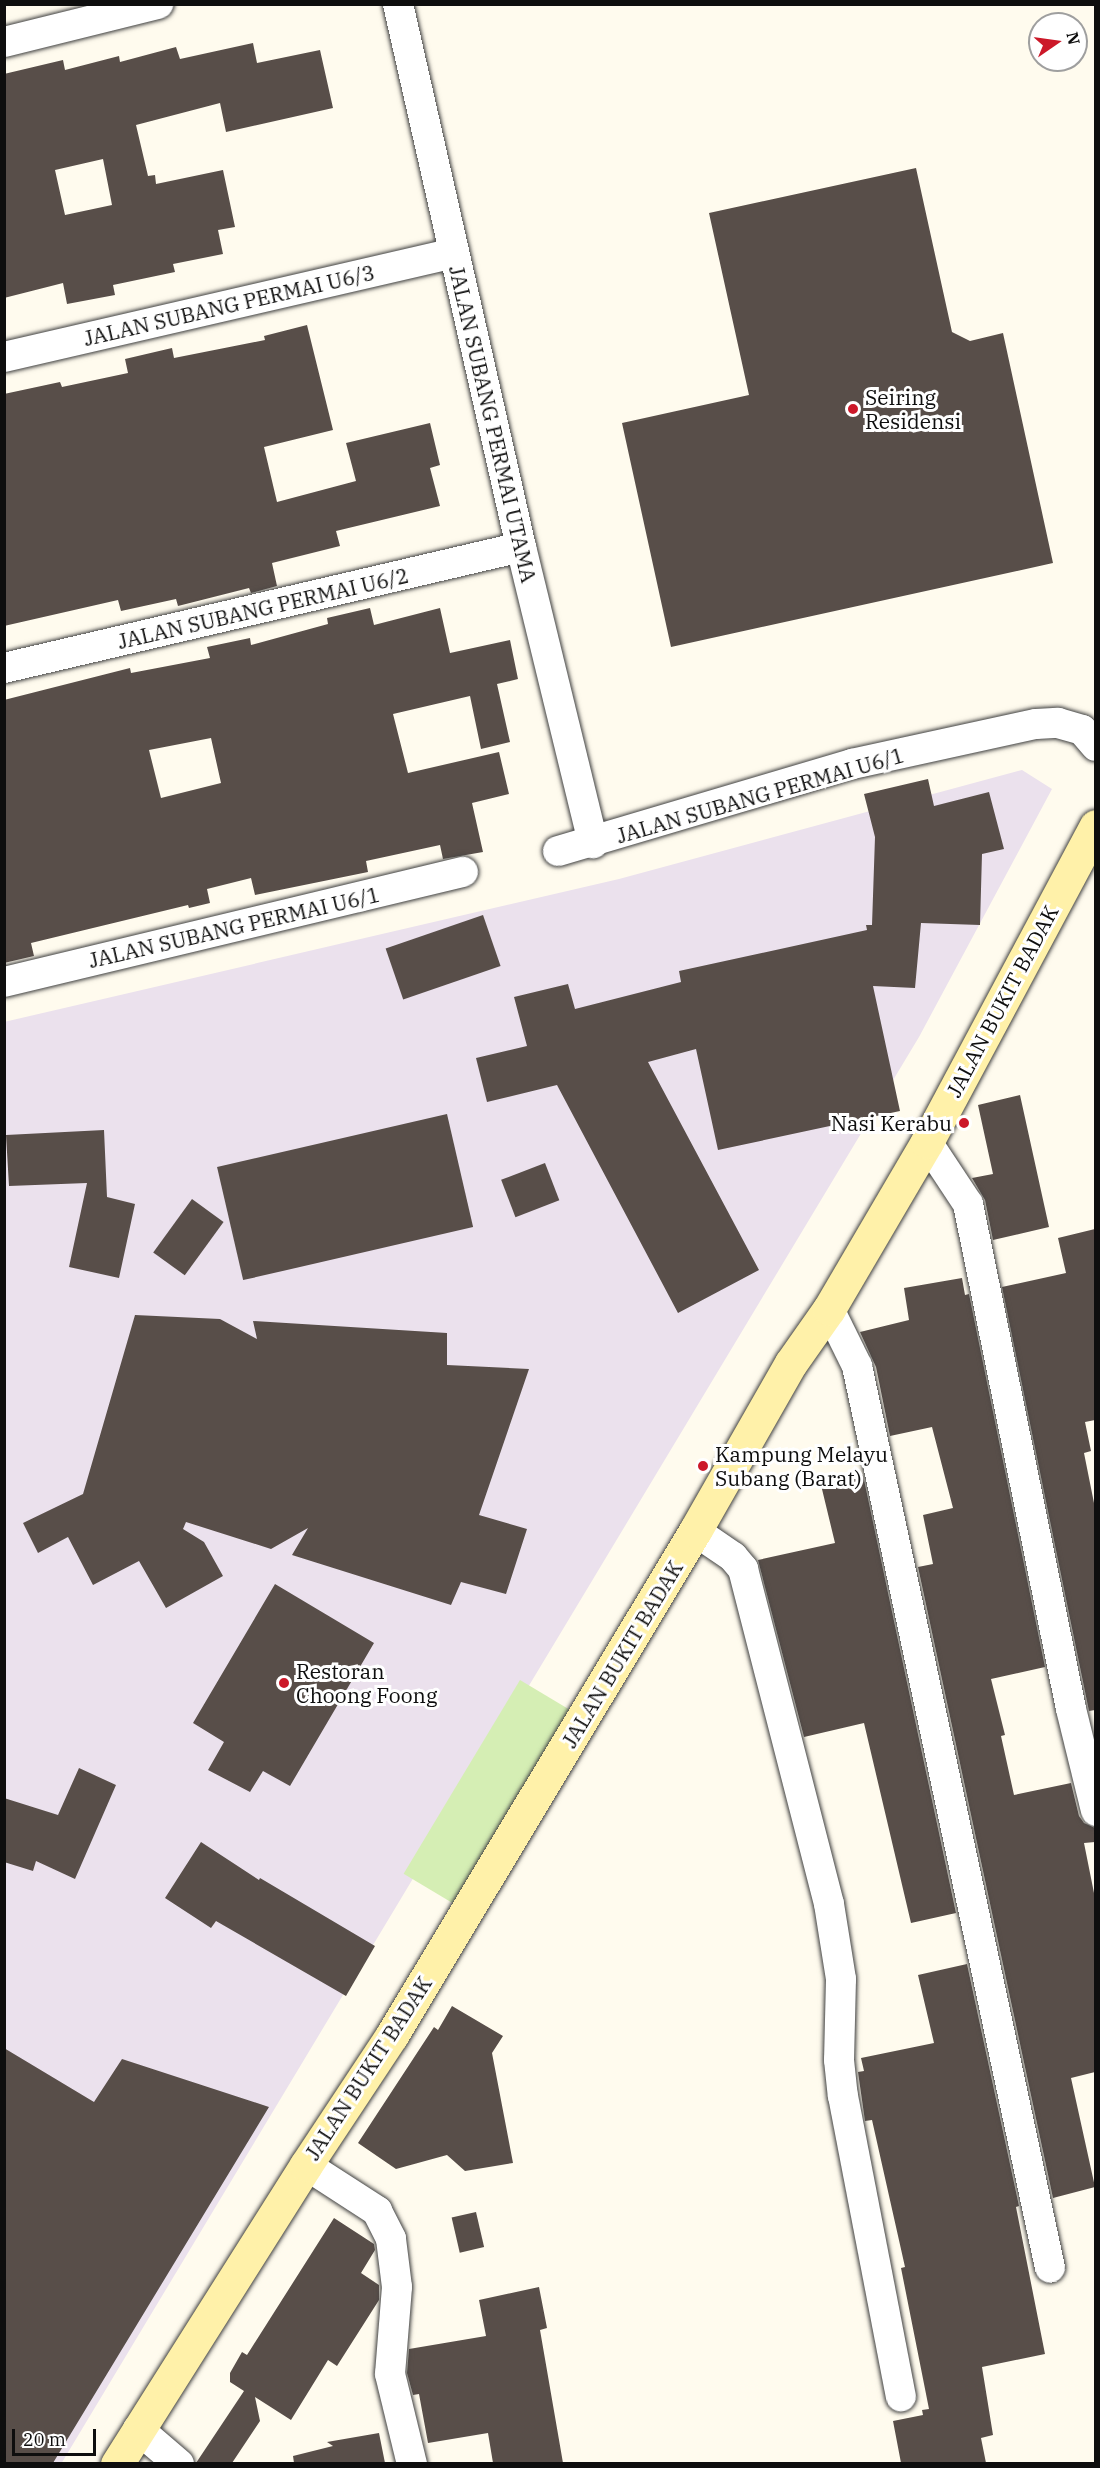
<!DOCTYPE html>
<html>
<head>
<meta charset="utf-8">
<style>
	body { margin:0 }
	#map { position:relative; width:1100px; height:2468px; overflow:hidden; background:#fffbee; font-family:"IBM Plex Serif",serif }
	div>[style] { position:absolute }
	.industrial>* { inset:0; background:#ebe1ed }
	.green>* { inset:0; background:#d5eeb4; transform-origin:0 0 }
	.building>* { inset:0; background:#584e49; transform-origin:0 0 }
	.roads { filter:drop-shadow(0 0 2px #414141) drop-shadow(0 0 2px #414141) }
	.minor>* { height:30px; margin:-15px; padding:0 15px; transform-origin:15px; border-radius:15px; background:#fff }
	.secondary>* { height:33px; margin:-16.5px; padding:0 16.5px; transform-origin:16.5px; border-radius:16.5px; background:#fff1a9 }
	.dots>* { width:16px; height:16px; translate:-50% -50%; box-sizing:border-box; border:3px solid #fff; border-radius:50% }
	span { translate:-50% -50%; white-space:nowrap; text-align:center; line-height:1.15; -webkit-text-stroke:6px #fff; paint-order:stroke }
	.street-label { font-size:21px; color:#0e0e0e }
	.poi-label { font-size:21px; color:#0e0e0e }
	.left { translate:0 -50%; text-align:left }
	.right { translate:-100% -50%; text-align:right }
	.frame { position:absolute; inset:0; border:6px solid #0e0e0e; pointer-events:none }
	.north { position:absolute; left:1028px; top:12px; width:60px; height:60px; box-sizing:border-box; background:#fff; border:2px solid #9f9f9f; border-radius:50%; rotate:77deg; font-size:16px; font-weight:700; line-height:24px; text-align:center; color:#0e0e0e }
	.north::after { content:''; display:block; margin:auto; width:21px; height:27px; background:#cc1829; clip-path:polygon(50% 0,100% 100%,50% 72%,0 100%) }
	.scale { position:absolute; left:12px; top:2429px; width:84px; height:27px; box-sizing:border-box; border:3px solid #0e0e0e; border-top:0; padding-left:8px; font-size:18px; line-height:21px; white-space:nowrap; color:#0e0e0e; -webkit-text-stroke:4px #fff; paint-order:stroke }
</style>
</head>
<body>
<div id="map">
	<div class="industrial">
		<i style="clip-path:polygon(1022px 770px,1052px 789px,919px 1037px,61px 2464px,4px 2463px,4px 1022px,619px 879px)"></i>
	</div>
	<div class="green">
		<i style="left:520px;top:1680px;width:58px;height:226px;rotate:31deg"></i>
	</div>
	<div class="building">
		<i style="clip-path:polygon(evenodd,253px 43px,257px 63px,320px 50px,333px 108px,226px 132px,220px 103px,136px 125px,148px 176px,155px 175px,156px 184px,223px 170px,235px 227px,218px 230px,223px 254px,173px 264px,175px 272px,113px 285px,115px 295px,67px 304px,63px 283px,4px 298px,4px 74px,63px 60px,65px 70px,119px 56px,120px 62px,176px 47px,180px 59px,253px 43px,103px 159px,112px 205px,65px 215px,55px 170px,103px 159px)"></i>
		<i style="clip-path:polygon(916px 168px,952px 332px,970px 341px,1003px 333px,1053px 563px,671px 647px,622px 423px,749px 395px,709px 213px)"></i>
		<i style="clip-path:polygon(307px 325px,333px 430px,264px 447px,277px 502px,356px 481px,346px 443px,430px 423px,440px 465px,430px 468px,440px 506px,336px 531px,340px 546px,272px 563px,277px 586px,251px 593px,249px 588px,178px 606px,176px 599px,121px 611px,118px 600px,4px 626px,4px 394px,60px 382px,62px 387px,128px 373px,125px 359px,172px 348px,174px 358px,265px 340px,264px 336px)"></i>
		<i style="clip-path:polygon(evenodd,370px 608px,374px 625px,440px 608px,450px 653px,510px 640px,518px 679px,497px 684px,510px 742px,481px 749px,470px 696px,393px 714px,408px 773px,499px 752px,509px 794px,472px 803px,483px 852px,443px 859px,440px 845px,366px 861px,368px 872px,255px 895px,251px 878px,207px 889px,210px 903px,189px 908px,188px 905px,31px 943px,34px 956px,4px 963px,4px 700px,130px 668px,131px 673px,210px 658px,207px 647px,250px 638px,251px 645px,328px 624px,327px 618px,370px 608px,211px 738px,221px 783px,161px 798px,149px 750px,211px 738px)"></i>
		<i style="clip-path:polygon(928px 779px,934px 806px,989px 792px,1004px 849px,982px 854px,980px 925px,921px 923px,915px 988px,873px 986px,900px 1111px,718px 1150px,696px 1049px,648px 1062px,759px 1270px,678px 1313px,557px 1085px,487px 1102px,476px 1058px,527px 1046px,514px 997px,568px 984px,575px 1009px,681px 982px,679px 971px,867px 930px,866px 925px,872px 925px,875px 837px,864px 794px)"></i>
		<i style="left:483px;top:915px;width:54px;height:103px;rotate:71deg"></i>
		<i style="clip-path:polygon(1020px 1095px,1049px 1227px,993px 1240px,985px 1200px,972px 1178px,993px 1174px,978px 1105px)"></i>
		<i style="left:447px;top:1114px;width:116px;height:236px;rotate:77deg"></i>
		<i style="clip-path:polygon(104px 1130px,107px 1197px,135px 1204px,119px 1278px,69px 1267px,87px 1183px,9px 1186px,6px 1135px)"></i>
		<i style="left:545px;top:1163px;width:40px;height:47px;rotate:69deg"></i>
		<i style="left:192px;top:1199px;width:39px;height:66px;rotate:36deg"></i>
		<i style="clip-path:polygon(1095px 1229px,1095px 1420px,1085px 1422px,1091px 1451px,1084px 1453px,1095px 1508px,1095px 1710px,1089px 1711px,1002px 1287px,1066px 1273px,1058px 1238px)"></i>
		<i style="clip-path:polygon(962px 1278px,965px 1295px,969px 1294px,1045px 1667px,991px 1679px,1005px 1735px,1001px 1736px,1014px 1795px,1071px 1783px,1079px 1816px,1084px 1823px,1095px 1828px,1095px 1842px,1084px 1843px,1095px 1898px,1095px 2072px,1071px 2078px,1095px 2187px,1053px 2198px,918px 1567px,933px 1564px,923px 1515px,953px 1508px,932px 1427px,890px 1436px,876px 1367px,860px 1332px,909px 1320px,904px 1288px)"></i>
		<i style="clip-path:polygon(135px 1315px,220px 1319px,257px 1339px,253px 1321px,447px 1333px,447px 1365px,529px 1369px,479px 1515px,527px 1529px,506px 1594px,461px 1582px,451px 1605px,292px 1555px,308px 1528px,271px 1549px,186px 1522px,183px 1529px,204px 1542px,223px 1576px,166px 1608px,139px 1561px,93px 1585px,68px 1537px,38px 1553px,23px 1523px,83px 1494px)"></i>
		<i style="clip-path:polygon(863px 1475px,956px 1913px,911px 1923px,864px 1723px,804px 1737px,758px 1560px,835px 1543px,821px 1485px)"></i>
		<i style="clip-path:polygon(275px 1584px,374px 1643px,290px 1786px,263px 1771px,250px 1792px,208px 1770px,224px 1742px,193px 1723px)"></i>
		<i style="clip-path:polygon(79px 1768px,116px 1785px,75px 1879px,36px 1861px,33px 1871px,4px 1862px,4px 1798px,58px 1815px)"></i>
		<i style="clip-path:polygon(201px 1842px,259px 1880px,260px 1878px,375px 1946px,346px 1996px,216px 1921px,211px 1928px,165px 1898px)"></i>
		<i style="clip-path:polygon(967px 1964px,1019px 2206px,1016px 2207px,1045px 2354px,982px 2367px,993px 2435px,981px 2438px,986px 2463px,901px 2463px,893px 2421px,923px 2415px,922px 2410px,929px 2409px,901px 2268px,905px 2267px,872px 2120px,865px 2121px,858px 2072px,864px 2071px,861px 2058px,934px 2043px,918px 1975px)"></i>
		<i style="clip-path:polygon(452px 2006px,503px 2036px,492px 2053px,513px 2163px,465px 2171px,447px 2155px,396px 2169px,358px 2143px,434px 2027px,438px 2030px)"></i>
		<i style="clip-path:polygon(4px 2048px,94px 2102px,122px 2059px,269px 2107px,53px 2463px,4px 2463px)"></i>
		<i style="left:476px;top:2212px;width:36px;height:25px;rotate:77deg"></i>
		<i style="clip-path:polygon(334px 2218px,374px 2244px,375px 2250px,361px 2273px,379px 2285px,379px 2300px,337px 2366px,328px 2360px,291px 2420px,255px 2397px,260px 2421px,232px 2463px,196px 2463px,244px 2391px,230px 2382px,230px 2373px,242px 2352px,247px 2355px)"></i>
		<i style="clip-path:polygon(539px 2287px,547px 2328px,540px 2330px,563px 2463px,493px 2463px,488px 2433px,428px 2443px,419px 2394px,413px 2395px,407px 2373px,409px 2349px,486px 2336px,479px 2300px)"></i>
		<i style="clip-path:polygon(379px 2433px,385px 2463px,294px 2463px,293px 2456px,333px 2446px,327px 2442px)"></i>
	</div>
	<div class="roads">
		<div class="minor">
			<i style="left:398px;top:4px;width:557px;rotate:77.24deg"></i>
			<i style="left:521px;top:547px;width:305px;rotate:76.3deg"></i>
			<i style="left:4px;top:42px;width:159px;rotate:-13.9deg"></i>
			<i style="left:4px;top:357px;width:461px;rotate:-13deg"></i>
			<i style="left:4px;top:668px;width:531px;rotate:-13.17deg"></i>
			<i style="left:558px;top:851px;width:307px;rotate:-16.5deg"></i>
			<i style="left:852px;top:764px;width:188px;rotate:-12.3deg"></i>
			<i style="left:1036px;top:724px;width:22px;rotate:-3deg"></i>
			<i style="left:1058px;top:723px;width:25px;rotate:16deg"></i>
			<i style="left:1082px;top:730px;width:21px;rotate:49deg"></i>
			<i style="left:4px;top:982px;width:472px;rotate:-13.5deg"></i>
			<i style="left:927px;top:1142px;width:74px;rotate:56.5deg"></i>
			<i style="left:968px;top:1204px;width:515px;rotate:78.47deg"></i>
			<i style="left:1071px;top:1709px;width:105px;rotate:76.2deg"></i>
			<i style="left:829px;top:1309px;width:64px;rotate:63.8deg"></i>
			<i style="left:857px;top:1366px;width:922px;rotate:77.92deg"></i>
			<i style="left:695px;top:1531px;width:46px;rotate:34.4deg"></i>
			<i style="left:733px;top:1557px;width:16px;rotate:50deg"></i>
			<i style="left:743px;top:1569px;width:346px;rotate:75.6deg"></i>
			<i style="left:829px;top:1904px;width:76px;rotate:80.9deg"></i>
			<i style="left:841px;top:1979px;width:81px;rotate:91.4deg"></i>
			<i style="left:839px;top:2060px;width:36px;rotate:84deg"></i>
			<i style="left:843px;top:2096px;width:306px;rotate:79.1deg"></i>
			<i style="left:306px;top:2165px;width:85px;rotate:32.9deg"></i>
			<i style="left:377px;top:2211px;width:31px;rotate:63deg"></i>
			<i style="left:391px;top:2239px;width:48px;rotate:82.9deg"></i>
			<i style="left:397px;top:2287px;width:87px;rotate:94.6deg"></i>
			<i style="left:390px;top:2374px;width:93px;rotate:76.3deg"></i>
			<i style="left:138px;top:2429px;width:54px;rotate:40.5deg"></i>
		</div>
		<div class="secondary">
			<i style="left:117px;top:2464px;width:354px;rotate:-57.7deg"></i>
			<i style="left:306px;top:2165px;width:156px;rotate:-56.5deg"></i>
			<i style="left:392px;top:2035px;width:588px;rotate:-58.99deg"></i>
			<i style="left:695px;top:1531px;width:193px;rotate:-60.3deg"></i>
			<i style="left:791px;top:1363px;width:66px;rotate:-54.9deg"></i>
			<i style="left:829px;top:1309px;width:194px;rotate:-59.6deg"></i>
			<i style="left:927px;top:1142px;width:358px;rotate:-61.9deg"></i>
		</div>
	</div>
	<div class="dots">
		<i style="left:853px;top:409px;background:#cc1829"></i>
		<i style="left:964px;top:1123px;background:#cc1829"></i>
		<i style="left:703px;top:1466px;background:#cc1829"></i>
		<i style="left:284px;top:1683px;background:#cc1829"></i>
	</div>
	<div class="street-label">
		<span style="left:229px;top:305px;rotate:-13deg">JALAN SUBANG PERMAI U6/3</span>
		<span style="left:493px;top:424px;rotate:77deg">JALAN SUBANG PERMAI UTAMA</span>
		<span style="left:263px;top:608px;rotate:-13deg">JALAN SUBANG PERMAI U6/2</span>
		<span style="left:760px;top:795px;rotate:-16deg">JALAN SUBANG PERMAI U6/1</span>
		<span style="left:234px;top:927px;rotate:-13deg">JALAN SUBANG PERMAI U6/1</span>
		<span style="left:1002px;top:1001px;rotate:-62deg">JALAN BUKIT BADAK</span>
		<span style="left:622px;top:1654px;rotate:-59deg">JALAN BUKIT BADAK</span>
		<span style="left:368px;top:2068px;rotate:-57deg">JALAN BUKIT BADAK</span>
	</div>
	<div class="poi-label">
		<span class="left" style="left:865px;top:409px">Seiring<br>Residensi</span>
		<span class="right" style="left:952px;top:1123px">Nasi Kerabu</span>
		<span class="left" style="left:715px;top:1466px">Kampung Melayu<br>Subang (Barat)</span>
		<span class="left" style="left:296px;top:1683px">Restoran<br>Choong Foong</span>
	</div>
	<div class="frame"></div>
	<div class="north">N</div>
	<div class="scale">20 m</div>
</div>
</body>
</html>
